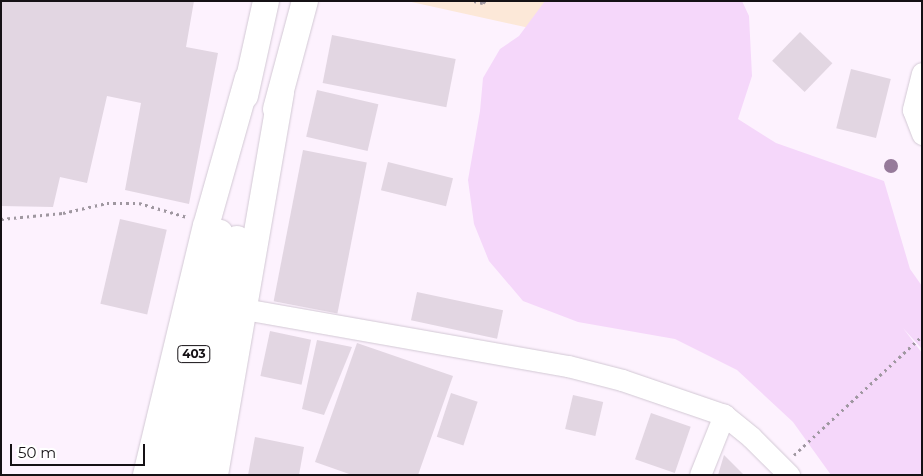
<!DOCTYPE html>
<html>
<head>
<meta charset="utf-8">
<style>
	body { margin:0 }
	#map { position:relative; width:923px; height:476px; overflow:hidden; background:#fdf2fe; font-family:Montserrat,sans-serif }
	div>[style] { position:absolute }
	.commercial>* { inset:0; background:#fce8d8 }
	.green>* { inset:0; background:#f5d7fa }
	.building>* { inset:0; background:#e2d6e2; transform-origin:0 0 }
	.path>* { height:3px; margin-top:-1.5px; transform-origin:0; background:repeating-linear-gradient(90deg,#9f97a0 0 2.5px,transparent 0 6.5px) }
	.roads { filter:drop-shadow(0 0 1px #d2c8d4) drop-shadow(0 0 1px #d2c8d4) }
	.minor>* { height:21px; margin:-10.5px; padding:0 10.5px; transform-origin:10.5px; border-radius:10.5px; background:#fff }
	.major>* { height:26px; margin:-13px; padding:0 13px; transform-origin:13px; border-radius:13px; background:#fff }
	.highway>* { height:28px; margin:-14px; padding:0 14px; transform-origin:14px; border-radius:14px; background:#fff }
	.trees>* { width:14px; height:14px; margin:-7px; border-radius:50%; background:#967a9a }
	span { translate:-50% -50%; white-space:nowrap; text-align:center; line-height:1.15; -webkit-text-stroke:4px #fff; paint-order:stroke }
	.shield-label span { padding:1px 4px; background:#fff; border:1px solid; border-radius:4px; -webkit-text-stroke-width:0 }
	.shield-label { font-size:12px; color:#151115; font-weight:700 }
	.frame { position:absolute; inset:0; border:2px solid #151115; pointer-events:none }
	.scale { position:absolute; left:10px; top:444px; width:135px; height:22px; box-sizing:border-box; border:2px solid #151115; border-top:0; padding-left:6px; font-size:15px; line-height:18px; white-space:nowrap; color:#151115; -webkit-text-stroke:4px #fff; paint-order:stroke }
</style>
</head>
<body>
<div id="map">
	<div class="commercial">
		<i style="clip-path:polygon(407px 1px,567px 1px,552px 33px)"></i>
	</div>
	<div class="green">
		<i style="clip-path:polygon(545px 1px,742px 1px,749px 16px,752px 76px,738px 119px,776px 143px,884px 181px,910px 269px,922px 286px,922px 349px,903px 328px,922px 353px,922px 475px,831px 475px,793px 422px,737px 370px,675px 339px,578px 322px,523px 301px,489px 261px,474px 224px,468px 180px,480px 111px,483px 78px,500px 49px,519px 36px)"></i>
	</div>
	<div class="building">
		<i style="clip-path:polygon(1px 1px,194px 1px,186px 47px,218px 53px,189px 204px,125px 190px,141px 103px,107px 96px,87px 183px,60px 177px,53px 207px,1px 206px)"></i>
		<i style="left:800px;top:32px;width:45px;height:40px;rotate:44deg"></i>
		<i style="left:332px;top:35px;width:126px;height:49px;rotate:11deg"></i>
		<i style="left:851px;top:69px;width:41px;height:61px;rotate:14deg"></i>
		<i style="left:317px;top:90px;width:63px;height:48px;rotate:13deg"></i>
		<i style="left:303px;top:150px;width:65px;height:154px;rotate:11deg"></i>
		<i style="left:388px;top:162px;width:67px;height:29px;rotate:14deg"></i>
		<i style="left:120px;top:219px;width:48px;height:87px;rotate:13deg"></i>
		<i style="left:417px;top:292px;width:88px;height:29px;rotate:12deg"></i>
		<i style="left:270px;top:331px;width:42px;height:46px;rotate:12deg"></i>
		<i style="clip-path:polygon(317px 340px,352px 347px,324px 415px,302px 409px)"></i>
		<i style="clip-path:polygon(357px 343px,453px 376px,418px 475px,352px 475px,315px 462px)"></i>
		<i style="left:451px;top:393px;width:28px;height:46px;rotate:18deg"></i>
		<i style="left:573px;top:395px;width:31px;height:35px;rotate:13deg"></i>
		<i style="left:651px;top:413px;width:42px;height:49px;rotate:19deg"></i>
		<i style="clip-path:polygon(255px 437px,304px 447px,299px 475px,248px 475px)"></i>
		<i style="clip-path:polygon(724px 455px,744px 475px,718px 475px)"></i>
	</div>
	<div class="path">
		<i style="left:474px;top:1px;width:9px;rotate:13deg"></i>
		<i style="left:483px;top:3px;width:3px;rotate:-45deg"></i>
		<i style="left:1px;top:219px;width:62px;rotate:-5.5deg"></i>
		<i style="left:63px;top:213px;width:45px;rotate:-12.8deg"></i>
		<i style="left:107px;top:203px;width:32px"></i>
		<i style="left:139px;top:203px;width:50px;rotate:16.3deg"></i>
		<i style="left:794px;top:455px;width:175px;rotate:-42.9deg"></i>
	</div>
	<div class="roads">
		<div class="minor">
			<i style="left:922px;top:73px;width:38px;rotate:104deg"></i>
			<i style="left:913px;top:110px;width:26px;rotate:69deg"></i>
			<i style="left:244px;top:309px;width:329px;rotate:10deg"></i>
			<i style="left:568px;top:366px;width:56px;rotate:14.5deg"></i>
			<i style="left:622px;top:380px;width:108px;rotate:18.9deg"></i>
			<i style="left:724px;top:415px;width:35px;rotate:39deg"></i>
			<i style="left:751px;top:437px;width:54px;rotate:45deg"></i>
			<i style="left:700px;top:475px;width:65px;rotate:-68.2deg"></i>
		</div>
		<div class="major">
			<i style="left:245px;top:96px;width:97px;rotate:-77.5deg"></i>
			<i style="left:276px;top:109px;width:112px;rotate:-75deg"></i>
			<i style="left:146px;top:475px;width:256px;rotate:-76.5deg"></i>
			<i style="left:206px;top:226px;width:154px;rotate:-74.2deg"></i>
			<i style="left:215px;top:475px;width:388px;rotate:-80.2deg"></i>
		</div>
		<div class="highway">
			<i style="left:171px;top:475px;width:246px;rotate:-78.7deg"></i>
			<i style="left:193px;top:475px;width:239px;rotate:-79.4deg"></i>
		</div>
	</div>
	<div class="trees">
		<i style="left:891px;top:166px"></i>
	</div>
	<div class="shield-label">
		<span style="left:194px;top:354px">403</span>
	</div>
	<div class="frame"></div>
	<div class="scale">50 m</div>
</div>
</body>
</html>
